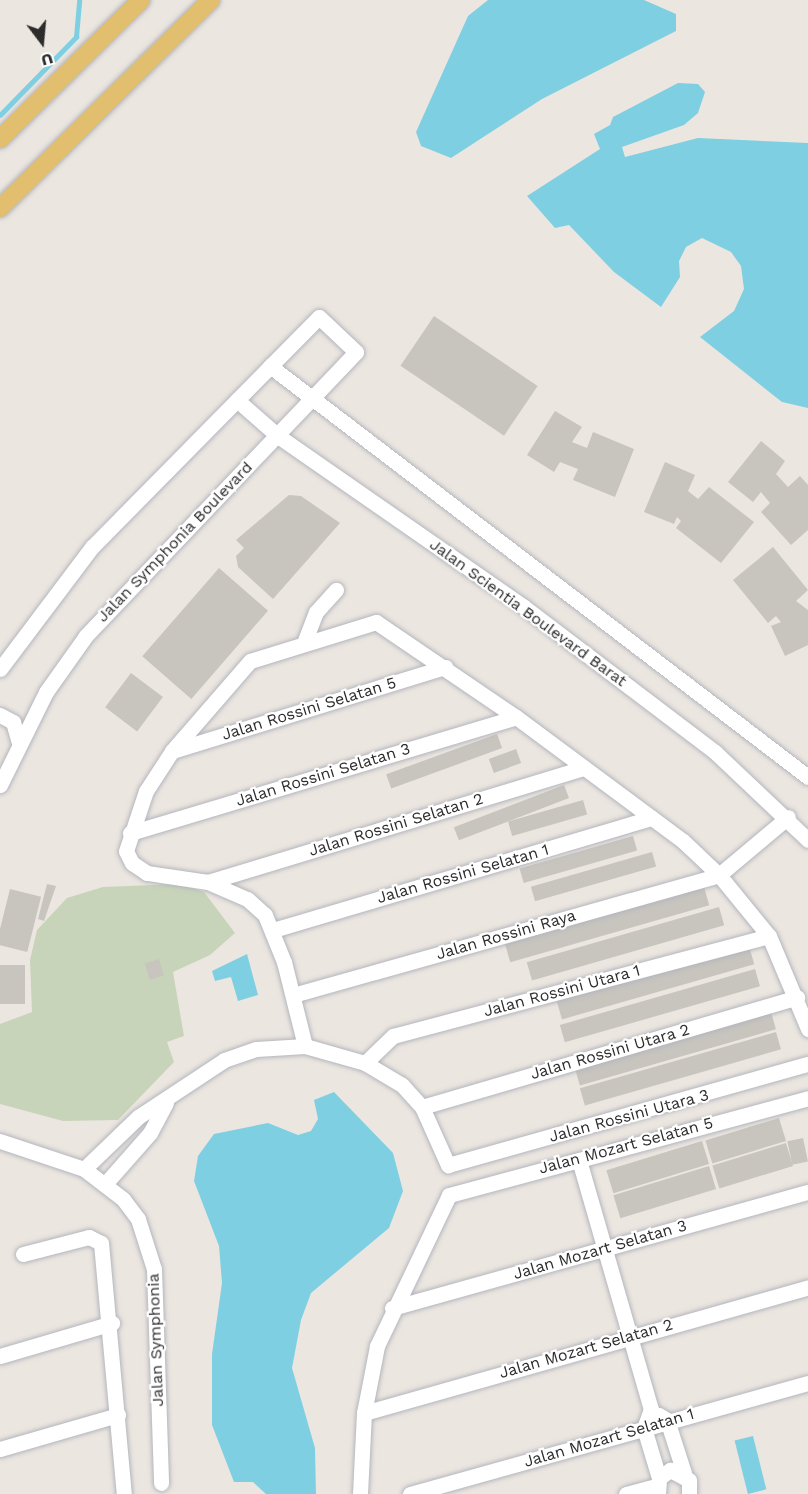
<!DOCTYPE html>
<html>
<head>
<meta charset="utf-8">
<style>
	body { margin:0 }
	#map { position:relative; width:808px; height:1494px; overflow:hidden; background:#ece6e0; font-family:"Work Sans",sans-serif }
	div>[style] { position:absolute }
	.cemetery>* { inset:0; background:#c8d4b9 }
	.water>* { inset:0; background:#7fcfe2; transform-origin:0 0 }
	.stream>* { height:4.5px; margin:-2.25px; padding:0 2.25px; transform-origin:2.25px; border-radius:2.25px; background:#7fcfe2 }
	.building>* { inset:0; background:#c8c4be; transform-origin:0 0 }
	.roads { filter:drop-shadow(0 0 2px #b3b6be) drop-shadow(0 0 2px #b3b6be) }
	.minor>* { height:15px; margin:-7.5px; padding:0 7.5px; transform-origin:7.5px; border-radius:7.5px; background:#fff }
	.major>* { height:18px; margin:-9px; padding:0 9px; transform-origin:9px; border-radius:9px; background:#e2be6f }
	span { translate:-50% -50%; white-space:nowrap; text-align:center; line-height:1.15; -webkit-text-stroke:4.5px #fff; paint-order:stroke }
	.street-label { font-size:16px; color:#2c2c2c }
	.north { position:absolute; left:12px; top:12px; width:60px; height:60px; -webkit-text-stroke:4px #fff; paint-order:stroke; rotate:164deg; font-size:16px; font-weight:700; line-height:24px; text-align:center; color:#2c2c2c }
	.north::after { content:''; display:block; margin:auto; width:21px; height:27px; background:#2c2c2c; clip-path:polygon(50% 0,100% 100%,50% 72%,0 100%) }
</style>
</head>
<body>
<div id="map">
	<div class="cemetery">
		<i style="clip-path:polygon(179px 884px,204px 892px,235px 933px,210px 955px,173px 972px,184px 1036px,167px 1042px,174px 1062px,118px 1120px,63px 1121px,0 1104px,0 1024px,32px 1012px,30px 960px,37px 930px,67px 898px,103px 887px)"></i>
	</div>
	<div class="water">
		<i style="clip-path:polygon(488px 0,644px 0,676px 14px,676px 31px,542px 99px,451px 158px,421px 146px,416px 132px,468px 16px)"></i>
		<i style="clip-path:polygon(678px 83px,698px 84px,705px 92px,698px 113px,684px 125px,622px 147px,625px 157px,698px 138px,808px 143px,808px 408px,782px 402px,700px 337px,734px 311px,744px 289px,741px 266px,731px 252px,702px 238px,686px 247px,679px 261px,680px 277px,661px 307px,614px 272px,569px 225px,555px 228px,527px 196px,600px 149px,594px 134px,610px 125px,613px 117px)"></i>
		<i style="clip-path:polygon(247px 954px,258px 995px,238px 1001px,231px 977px,215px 981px,212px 971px)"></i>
		<i style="clip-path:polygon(334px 1092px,393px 1153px,403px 1191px,389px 1228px,311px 1293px,301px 1320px,292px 1368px,315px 1448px,316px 1494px,266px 1494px,253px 1482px,234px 1482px,212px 1425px,212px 1354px,222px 1283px,219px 1246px,194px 1181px,198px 1156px,214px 1134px,268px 1123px,298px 1135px,311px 1131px,318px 1119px,314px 1100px)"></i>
		<i style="left:753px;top:1436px;width:55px;height:19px;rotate:76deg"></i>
	</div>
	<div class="stream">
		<i style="left:0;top:115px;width:109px;rotate:-45.7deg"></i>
		<i style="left:76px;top:37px;width:37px;rotate:-85deg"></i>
	</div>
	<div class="building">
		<i style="left:434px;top:316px;width:125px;height:60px;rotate:34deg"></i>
		<i style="clip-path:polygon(555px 411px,582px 427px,572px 442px,587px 448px,593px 432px,634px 449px,615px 497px,573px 480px,578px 469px,560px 462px,554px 472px,527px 455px)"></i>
		<i style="clip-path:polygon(761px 441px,785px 461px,776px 474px,788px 487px,800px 476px,808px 485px,808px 530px,791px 545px,761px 512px,770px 503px,761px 492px,753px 502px,728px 482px)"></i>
		<i style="clip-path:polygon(665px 462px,695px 475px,688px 491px,698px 499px,709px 487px,754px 522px,721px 563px,676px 528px,681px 521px,677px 517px,674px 524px,644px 512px)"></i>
		<i style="clip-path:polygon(289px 495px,301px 496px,340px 523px,273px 599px,238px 567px,236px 556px,244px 548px,236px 540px)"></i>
		<i style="clip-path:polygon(773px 547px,808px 590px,796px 601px,808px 610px,808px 645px,785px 656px,771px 626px,781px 622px,776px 616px,768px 623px,733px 580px)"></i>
		<i style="left:219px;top:568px;width:65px;height:117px;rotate:41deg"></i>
		<i style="left:131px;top:673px;width:40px;height:43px;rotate:37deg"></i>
		<i style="left:497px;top:734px;width:15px;height:118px;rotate:70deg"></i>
		<i style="left:516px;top:749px;width:15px;height:29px;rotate:70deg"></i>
		<i style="left:564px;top:785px;width:14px;height:118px;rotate:69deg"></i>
		<i style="left:583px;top:800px;width:15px;height:78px;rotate:74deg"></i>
		<i style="left:633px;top:836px;width:15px;height:118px;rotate:74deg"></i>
		<i style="left:652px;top:852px;width:15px;height:126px;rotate:74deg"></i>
		<i style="clip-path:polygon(47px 884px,56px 886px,44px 921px,38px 919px)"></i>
		<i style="left:704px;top:887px;width:19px;height:207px;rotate:74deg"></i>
		<i style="left:10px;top:889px;width:32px;height:57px;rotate:14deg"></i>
		<i style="left:719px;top:907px;width:19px;height:200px;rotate:74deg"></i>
		<i style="left:749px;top:946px;width:19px;height:200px;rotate:74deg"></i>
		<i style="left:159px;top:959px;width:17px;height:15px;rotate:73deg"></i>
		<i style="left:0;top:965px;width:25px;height:39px"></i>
		<i style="left:755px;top:969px;width:18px;height:203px;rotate:74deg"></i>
		<i style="left:771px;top:1012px;width:18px;height:204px;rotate:74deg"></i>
		<i style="left:776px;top:1032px;width:18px;height:204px;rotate:74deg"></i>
		<i style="left:779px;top:1118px;width:24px;height:77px;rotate:73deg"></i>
		<i style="left:803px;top:1138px;width:24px;height:16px;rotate:78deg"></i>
		<i style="left:702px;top:1141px;width:24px;height:100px;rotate:73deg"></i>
		<i style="left:786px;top:1143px;width:24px;height:77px;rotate:73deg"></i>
		<i style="left:709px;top:1166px;width:24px;height:100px;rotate:73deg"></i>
	</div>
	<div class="roads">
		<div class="minor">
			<i style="left:270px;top:366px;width:677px;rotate:37.38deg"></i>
			<i style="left:237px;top:400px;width:55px;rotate:41.3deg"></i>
			<i style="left:278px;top:436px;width:300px;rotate:34.8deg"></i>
			<i style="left:524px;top:607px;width:240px;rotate:37.2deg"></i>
			<i style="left:715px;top:752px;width:128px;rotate:43.4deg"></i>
			<i style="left:304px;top:643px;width:33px;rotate:-69deg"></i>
			<i style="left:316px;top:612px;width:30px;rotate:-48deg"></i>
			<i style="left:0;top:669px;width:153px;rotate:-53deg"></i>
			<i style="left:92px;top:547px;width:323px;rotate:-45.4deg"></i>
			<i style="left:319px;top:317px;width:51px;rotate:43.4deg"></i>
			<i style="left:356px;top:352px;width:393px;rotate:133.6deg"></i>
			<i style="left:85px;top:637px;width:67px;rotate:125.3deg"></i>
			<i style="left:46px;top:692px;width:104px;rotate:116.3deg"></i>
			<i style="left:0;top:715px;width:15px;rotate:28deg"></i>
			<i style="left:13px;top:722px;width:22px;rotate:74deg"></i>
			<i style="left:172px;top:751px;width:286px;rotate:-17.1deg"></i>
			<i style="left:130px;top:833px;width:403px;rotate:-16.7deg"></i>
			<i style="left:208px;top:882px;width:393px;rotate:-16.9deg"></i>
			<i style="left:273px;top:930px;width:395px;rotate:-16.5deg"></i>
			<i style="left:293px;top:995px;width:443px;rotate:-15.7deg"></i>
			<i style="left:719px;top:875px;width:90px;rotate:-40deg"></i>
			<i style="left:305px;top:1046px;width:87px;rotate:-104deg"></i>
			<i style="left:284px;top:962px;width:51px;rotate:-112deg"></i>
			<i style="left:265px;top:915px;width:24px;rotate:-138deg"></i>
			<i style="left:247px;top:899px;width:43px;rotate:-156.4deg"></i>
			<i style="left:208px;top:882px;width:62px;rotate:-171.6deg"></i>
			<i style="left:147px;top:873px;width:18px;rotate:-146deg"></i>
			<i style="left:132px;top:863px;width:13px;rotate:-117deg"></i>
			<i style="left:126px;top:851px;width:63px;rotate:-71.6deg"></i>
			<i style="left:146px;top:791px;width:48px;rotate:-57deg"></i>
			<i style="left:172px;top:751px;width:119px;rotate:-49.1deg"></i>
			<i style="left:250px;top:661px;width:132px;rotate:-17.2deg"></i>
			<i style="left:376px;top:622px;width:169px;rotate:34.2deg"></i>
			<i style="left:516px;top:717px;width:208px;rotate:36.6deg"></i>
			<i style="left:683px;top:841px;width:50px;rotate:43.4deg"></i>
			<i style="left:719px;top:875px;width:79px;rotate:50.7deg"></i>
			<i style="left:769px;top:936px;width:101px;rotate:67.2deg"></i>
			<i style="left:365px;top:1063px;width:39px;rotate:-44deg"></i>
			<i style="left:393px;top:1036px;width:389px;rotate:-14.9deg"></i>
			<i style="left:422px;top:1107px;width:391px;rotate:-16.3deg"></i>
			<i style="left:0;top:1141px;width:89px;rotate:18.4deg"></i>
			<i style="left:84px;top:1169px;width:49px;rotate:37.6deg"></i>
			<i style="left:123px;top:1199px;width:25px;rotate:53deg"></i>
			<i style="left:138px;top:1219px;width:52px;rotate:72.3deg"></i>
			<i style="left:154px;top:1269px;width:214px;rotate:88.1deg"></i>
			<i style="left:579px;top:1160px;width:259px;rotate:73.9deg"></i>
			<i style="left:651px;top:1409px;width:20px;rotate:110deg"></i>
			<i style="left:644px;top:1428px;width:52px;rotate:73.3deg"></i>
			<i style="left:84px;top:1169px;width:75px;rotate:-43.9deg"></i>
			<i style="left:138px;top:1117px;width:103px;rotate:-33.5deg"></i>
			<i style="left:224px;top:1060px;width:34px;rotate:-19deg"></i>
			<i style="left:256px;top:1049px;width:49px;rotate:-3.5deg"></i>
			<i style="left:305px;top:1046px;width:62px;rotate:15.8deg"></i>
			<i style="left:365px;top:1063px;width:43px;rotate:30.7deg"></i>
			<i style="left:402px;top:1085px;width:30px;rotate:48deg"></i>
			<i style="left:422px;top:1107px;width:64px;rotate:65.9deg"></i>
			<i style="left:448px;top:1165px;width:374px;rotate:-15.7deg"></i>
			<i style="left:105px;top:1184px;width:68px;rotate:-48.6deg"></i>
			<i style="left:150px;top:1133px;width:34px;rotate:-62deg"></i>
			<i style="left:23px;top:1254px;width:68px;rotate:-14.4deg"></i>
			<i style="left:89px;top:1237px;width:13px;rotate:27deg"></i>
			<i style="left:101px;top:1243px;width:252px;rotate:84.8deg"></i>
			<i style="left:392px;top:1308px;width:432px;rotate:-15.6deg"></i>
			<i style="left:0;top:1356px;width:117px;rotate:-16.4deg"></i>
			<i style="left:364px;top:1413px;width:462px;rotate:-15.8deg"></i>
			<i style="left:659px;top:1415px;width:9px;rotate:32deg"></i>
			<i style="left:667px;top:1420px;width:56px;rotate:72.2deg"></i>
			<i style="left:0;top:1449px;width:123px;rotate:-16.1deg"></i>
			<i style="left:360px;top:1494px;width:81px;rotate:-87.2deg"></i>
			<i style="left:364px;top:1413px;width:68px;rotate:-79deg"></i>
			<i style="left:377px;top:1346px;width:167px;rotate:-64.5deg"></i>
			<i style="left:449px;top:1195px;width:372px;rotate:-15.1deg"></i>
			<i style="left:410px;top:1494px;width:413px;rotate:-15.6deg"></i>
			<i style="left:626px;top:1494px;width:31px;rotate:-15deg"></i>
			<i style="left:658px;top:1494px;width:16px;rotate:-86deg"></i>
			<i style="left:659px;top:1478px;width:14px;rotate:-36deg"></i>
			<i style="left:670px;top:1470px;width:21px;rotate:28deg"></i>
			<i style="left:689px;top:1480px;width:14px;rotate:90deg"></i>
		</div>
		<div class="major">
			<i style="left:0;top:139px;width:198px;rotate:-44.6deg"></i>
			<i style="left:0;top:208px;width:296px;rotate:-44.6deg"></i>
		</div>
	</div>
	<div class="street-label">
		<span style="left:175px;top:542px;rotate:-46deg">Jalan Symphonia Boulevard</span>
		<span style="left:528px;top:613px;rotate:36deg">Jalan Scientia Boulevard Barat</span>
		<span style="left:309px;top:709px;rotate:-17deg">Jalan Rossini Selatan 5</span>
		<span style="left:323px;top:775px;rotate:-17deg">Jalan Rossini Selatan 3</span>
		<span style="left:396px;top:825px;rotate:-17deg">Jalan Rossini Selatan 2</span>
		<span style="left:463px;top:874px;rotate:-16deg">Jalan Rossini Selatan 1</span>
		<span style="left:506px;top:935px;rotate:-16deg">Jalan Rossini Raya</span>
		<span style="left:562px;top:991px;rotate:-15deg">Jalan Rossini Utara 1</span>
		<span style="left:610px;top:1052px;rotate:-16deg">Jalan Rossini Utara 2</span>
		<span style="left:629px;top:1116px;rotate:-15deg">Jalan Rossini Utara 3</span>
		<span style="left:626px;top:1146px;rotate:-15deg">Jalan Mozart Selatan 5</span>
		<span style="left:600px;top:1250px;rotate:-16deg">Jalan Mozart Selatan 3</span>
		<span style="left:156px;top:1340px;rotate:-92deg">Jalan Symphonia</span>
		<span style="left:586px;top:1349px;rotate:-16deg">Jalan Mozart Selatan 2</span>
		<span style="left:609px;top:1438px;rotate:-16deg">Jalan Mozart Selatan 1</span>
	</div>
	<div class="north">U</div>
</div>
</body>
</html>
